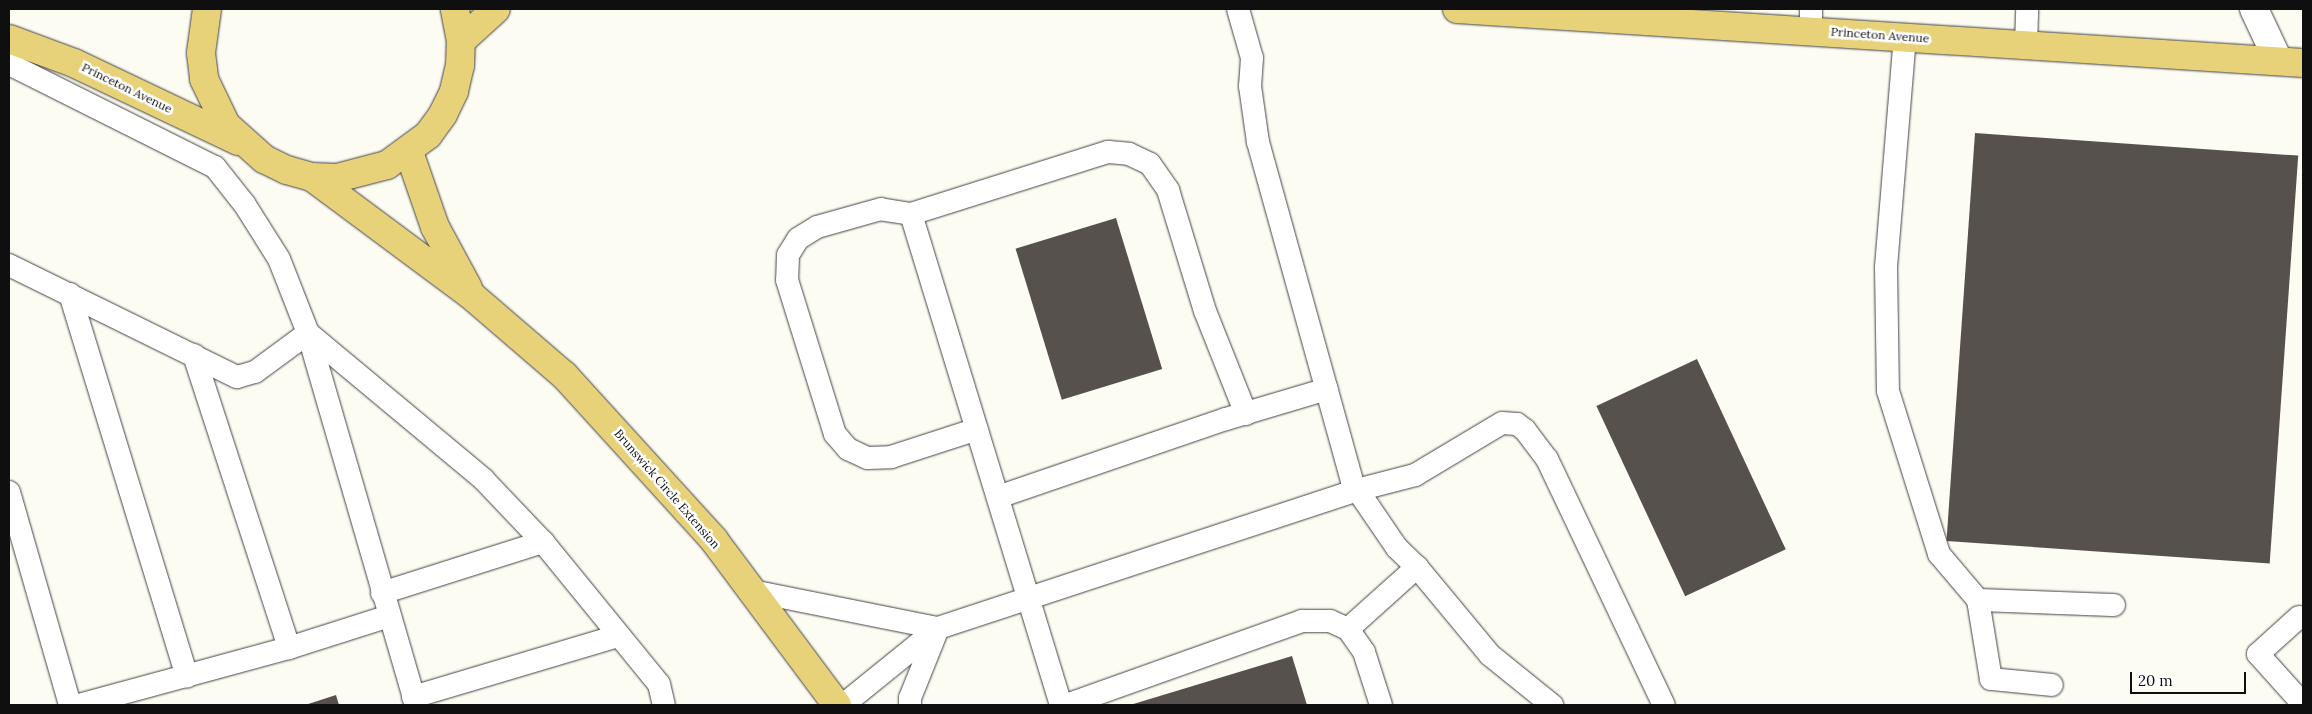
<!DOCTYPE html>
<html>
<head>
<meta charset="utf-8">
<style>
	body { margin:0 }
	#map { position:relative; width:2312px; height:714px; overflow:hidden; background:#fdfcf3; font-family:Lora,serif }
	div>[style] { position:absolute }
	.building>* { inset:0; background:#57514d; transform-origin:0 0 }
	.roads { filter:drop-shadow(0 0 1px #424242) drop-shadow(0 0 1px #424242) }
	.lane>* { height:22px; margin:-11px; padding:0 11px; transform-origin:11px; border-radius:11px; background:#fff }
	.street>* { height:28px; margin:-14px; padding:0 14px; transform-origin:14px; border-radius:14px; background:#fff }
	.primary>* { height:28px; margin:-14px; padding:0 14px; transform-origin:14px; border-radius:14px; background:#e7d279 }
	span { translate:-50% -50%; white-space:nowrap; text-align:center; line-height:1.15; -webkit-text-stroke:5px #fff; paint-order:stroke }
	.street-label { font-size:12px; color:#0f0f0f }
	.frame { position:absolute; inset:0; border:10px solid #0f0f0f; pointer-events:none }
	.scale { position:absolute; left:2130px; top:672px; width:116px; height:22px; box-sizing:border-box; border:2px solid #0f0f0f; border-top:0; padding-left:6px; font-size:15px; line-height:18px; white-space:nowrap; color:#0f0f0f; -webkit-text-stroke:4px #fff; paint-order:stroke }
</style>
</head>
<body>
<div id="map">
	<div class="building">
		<i style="left:1975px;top:133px;width:324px;height:409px;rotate:4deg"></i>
		<i style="left:1116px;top:218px;width:158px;height:105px;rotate:73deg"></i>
		<i style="left:1697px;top:359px;width:210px;height:111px;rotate:65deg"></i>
		<i style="clip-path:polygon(1292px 656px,1307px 705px,1130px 705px)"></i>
		<i style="clip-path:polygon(336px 695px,339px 705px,305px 705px)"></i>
	</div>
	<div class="roads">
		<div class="lane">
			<i style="left:1238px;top:9px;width:51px;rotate:74.1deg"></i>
			<i style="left:1252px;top:58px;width:28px;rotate:94deg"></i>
			<i style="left:1250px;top:86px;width:57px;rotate:81.9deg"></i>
			<i style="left:1258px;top:142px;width:353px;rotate:74.5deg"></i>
			<i style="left:1352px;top:482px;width:80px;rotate:55.7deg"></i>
			<i style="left:1397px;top:548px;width:28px;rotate:44deg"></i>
			<i style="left:1417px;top:567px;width:114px;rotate:50.3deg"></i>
			<i style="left:1490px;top:655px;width:80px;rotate:38.9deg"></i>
			<i style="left:1811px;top:30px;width:21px;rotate:-90deg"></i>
			<i style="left:1905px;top:36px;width:232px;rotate:94.7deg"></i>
			<i style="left:1886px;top:267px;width:124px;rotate:89.1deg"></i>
			<i style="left:1888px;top:391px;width:171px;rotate:72.6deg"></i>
			<i style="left:1939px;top:554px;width:60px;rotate:49.7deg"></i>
			<i style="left:1978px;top:600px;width:80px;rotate:80.7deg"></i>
			<i style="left:1991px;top:679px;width:61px;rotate:5.6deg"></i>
			<i style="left:2026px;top:44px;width:35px;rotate:-88deg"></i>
			<i style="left:9px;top:64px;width:230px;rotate:26.6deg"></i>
			<i style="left:215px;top:167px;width:48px;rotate:51.7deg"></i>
			<i style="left:245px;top:205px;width:64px;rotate:57.8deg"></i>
			<i style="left:279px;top:259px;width:79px;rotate:68.6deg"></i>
			<i style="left:308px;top:333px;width:387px;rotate:73.8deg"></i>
			<i style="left:911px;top:214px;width:30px;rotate:-171deg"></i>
			<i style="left:881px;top:209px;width:66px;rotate:164.3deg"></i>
			<i style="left:817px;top:227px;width:22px;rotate:148deg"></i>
			<i style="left:798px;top:239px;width:19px;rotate:122deg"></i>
			<i style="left:788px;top:255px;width:25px;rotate:92deg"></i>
			<i style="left:787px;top:280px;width:161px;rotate:72.7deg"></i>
			<i style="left:835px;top:434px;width:20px;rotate:49deg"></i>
			<i style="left:848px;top:449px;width:21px;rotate:25deg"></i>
			<i style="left:867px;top:458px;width:24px;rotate:-2deg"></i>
			<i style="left:891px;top:457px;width:90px;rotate:-18deg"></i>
			<i style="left:9px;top:265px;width:254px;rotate:26.2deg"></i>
			<i style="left:237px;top:377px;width:19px;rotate:-16deg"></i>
			<i style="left:255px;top:372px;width:66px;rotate:-36.3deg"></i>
			<i style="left:70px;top:294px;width:400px;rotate:73deg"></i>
			<i style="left:308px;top:333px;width:228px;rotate:39.8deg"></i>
			<i style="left:483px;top:479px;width:87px;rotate:46.4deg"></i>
			<i style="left:543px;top:542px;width:183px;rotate:50.8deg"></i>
			<i style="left:659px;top:684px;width:22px;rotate:77deg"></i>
			<i style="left:194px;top:355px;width:308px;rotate:72deg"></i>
			<i style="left:9px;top:492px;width:222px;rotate:74deg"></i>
			<i style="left:998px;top:497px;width:241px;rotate:-18.9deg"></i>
			<i style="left:1226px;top:419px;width:105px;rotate:-16.5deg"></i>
			<i style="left:752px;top:591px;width:190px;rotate:11.3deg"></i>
			<i style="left:382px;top:593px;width:169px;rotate:-17.6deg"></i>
			<i style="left:1978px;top:600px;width:136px;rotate:2.1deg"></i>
			<i style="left:2299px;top:617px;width:55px;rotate:137.9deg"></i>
			<i style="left:2258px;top:654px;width:67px;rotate:48deg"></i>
			<i style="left:1348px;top:629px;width:93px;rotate:-41.9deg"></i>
			<i style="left:413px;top:697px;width:214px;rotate:-16.6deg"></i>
			<i style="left:79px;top:705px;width:218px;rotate:-15.2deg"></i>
			<i style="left:289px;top:648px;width:105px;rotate:-17.7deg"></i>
			<i style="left:843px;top:705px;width:122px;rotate:-39deg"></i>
			<i style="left:938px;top:628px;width:441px;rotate:-18.2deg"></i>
			<i style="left:1357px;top:490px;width:60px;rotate:-14.5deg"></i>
			<i style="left:1415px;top:475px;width:101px;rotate:-30.9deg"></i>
			<i style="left:1502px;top:423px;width:15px;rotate:4deg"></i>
			<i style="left:1517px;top:424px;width:10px;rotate:37deg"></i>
			<i style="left:1525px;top:430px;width:36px;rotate:53deg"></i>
			<i style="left:1547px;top:459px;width:272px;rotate:64.6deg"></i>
			<i style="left:910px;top:705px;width:7px;rotate:-90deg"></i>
			<i style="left:910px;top:698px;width:72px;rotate:-68.1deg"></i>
			<i style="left:1061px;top:705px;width:513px;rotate:-106.99deg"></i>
			<i style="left:911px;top:214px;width:207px;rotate:-17.5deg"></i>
			<i style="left:1108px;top:152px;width:21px;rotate:5deg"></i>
			<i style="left:1129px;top:154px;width:23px;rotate:25deg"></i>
			<i style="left:1150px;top:164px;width:32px;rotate:55deg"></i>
			<i style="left:1168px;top:190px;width:127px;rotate:73deg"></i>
			<i style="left:1205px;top:311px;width:111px;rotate:68.3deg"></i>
			<i style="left:1066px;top:705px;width:251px;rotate:-19.6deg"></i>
			<i style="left:1302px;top:621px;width:28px"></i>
			<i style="left:1330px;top:621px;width:20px;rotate:24deg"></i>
			<i style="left:1348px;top:629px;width:28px;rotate:55deg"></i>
			<i style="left:1364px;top:652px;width:56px;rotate:72.2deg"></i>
		</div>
		<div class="street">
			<i style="left:2254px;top:9px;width:56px;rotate:64.8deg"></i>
		</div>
		<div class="primary">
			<i style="left:207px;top:9px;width:44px;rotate:97.8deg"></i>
			<i style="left:201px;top:53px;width:26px;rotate:83deg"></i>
			<i style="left:204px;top:79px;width:51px;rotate:64.4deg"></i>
			<i style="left:226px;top:125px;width:51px;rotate:41.8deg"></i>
			<i style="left:264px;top:159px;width:25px;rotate:26deg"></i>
			<i style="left:287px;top:170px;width:26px;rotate:16deg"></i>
			<i style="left:312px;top:177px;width:25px;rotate:2deg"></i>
			<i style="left:337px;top:178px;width:52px;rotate:-14.6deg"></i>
			<i style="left:387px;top:165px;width:51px;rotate:-36.2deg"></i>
			<i style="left:428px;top:135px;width:26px;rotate:-54deg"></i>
			<i style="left:443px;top:114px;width:25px;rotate:-64deg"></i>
			<i style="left:454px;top:91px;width:26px;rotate:-77deg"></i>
			<i style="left:460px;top:66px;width:25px;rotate:-88deg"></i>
			<i style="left:461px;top:41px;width:33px;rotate:-101deg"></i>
			<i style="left:1457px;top:9px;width:848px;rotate:3.65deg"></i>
			<i style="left:9px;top:39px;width:69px;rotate:20.3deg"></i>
			<i style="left:74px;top:63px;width:182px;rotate:25.4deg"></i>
			<i style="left:461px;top:41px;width:47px;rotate:-42.4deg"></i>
			<i style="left:409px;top:152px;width:79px;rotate:70.9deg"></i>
			<i style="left:435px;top:227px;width:69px;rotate:61.6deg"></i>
			<i style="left:312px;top:177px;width:199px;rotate:36.6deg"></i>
			<i style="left:472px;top:296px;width:121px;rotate:40.7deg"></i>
			<i style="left:564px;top:375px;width:223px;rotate:47.7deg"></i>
			<i style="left:714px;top:540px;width:206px;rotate:53.3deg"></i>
		</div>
	</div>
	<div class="street-label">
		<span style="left:1880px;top:35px;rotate:4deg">Princeton Avenue</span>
		<span style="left:127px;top:88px;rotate:26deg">Princeton Avenue</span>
		<span style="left:667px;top:489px;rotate:49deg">Brunswick Circle Extension</span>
	</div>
	<div class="frame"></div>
	<div class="scale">20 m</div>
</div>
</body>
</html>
